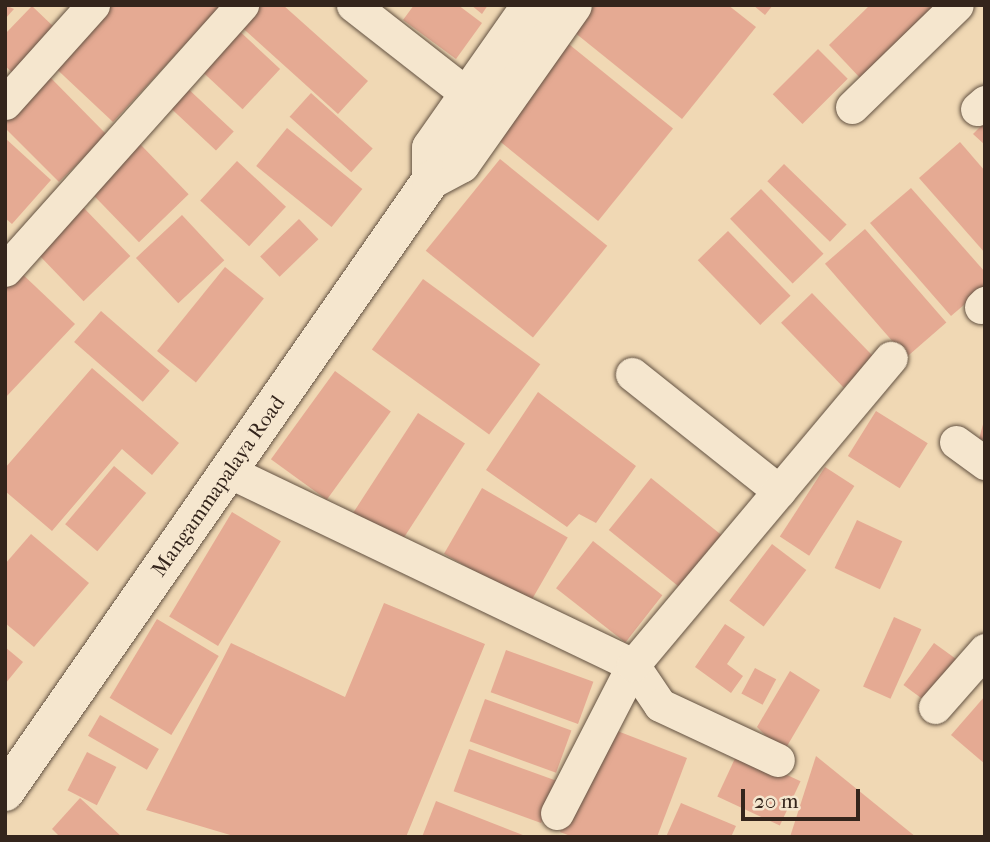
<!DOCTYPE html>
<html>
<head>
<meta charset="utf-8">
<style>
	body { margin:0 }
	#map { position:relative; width:990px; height:842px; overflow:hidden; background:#f0d8b4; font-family:"IM FELL French Canon",serif }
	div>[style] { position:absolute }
	.building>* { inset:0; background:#e5aa93; transform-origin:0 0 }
	.roads { filter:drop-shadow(0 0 2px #635242) drop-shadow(0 0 2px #635242) }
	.street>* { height:33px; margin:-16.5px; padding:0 16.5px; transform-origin:16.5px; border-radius:16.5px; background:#f5e6ce }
	.secondary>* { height:38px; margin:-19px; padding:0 19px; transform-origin:19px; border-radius:19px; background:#f5e6ce }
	span { translate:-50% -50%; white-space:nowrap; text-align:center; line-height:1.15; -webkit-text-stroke:5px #f5e6ce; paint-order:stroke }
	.street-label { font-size:21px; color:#34251c }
	.frame { position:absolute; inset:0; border:7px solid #34251c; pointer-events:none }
	.scale { position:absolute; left:741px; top:789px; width:119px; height:32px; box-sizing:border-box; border:4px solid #34251c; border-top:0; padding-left:9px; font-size:21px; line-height:24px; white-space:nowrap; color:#34251c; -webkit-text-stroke:5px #f5e6ce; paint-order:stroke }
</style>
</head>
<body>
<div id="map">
	<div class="building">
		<i style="clip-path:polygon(5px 5px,14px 9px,5px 19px)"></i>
		<i style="clip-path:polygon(101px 5px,222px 5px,113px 122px,48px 61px)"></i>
		<i style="clip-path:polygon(253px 5px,283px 5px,368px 81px,338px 114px,237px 23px)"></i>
		<i style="clip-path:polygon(414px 5px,458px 5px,482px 23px,456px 59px,403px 20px)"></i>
		<i style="clip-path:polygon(471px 5px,488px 5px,482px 14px)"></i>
		<i style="clip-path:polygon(595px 5px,728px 5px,756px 27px,682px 119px,574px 32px)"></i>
		<i style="clip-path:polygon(753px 5px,773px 5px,765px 15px)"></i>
		<i style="clip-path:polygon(870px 5px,940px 5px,862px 80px,829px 45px)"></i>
		<i style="clip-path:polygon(32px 6px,55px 28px,13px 73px,5px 66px,5px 34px)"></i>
		<i style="left:234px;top:26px;width:63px;height:55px;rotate:43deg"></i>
		<i style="left:565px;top:41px;width:139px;height:119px;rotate:39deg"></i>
		<i style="left:818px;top:49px;width:42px;height:64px;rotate:45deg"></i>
		<i style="clip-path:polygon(44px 71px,107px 135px,59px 182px,5px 128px,5px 110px)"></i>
		<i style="left:184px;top:85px;width:68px;height:26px;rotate:43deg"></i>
		<i style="left:311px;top:93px;width:83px;height:32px;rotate:42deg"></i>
		<i style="clip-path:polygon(985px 122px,985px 145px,973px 134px)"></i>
		<i style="left:287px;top:128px;width:97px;height:49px;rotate:39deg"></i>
		<i style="clip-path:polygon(5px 138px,51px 180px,12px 224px,5px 218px)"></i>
		<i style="clip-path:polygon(960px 142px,985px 171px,985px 253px,919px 178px)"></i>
		<i style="left:140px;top:144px;width:70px;height:69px;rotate:46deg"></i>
		<i style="left:500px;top:159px;width:138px;height:118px;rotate:39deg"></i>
		<i style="left:237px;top:161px;width:67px;height:54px;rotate:43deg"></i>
		<i style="left:784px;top:164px;width:87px;height:24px;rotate:44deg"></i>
		<i style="clip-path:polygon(911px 188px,985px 272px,985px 287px,951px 316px,870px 223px)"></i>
		<i style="left:761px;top:189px;width:90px;height:43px;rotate:46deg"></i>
		<i style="left:81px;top:205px;width:71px;height:65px;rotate:46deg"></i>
		<i style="left:182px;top:215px;width:62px;height:63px;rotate:47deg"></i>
		<i style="left:299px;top:219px;width:28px;height:54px;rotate:46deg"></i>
		<i style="left:865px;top:229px;width:124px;height:53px;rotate:49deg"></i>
		<i style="left:728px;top:231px;width:90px;height:42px;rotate:46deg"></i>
		<i style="left:225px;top:267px;width:50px;height:108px;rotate:39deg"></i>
		<i style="clip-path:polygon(17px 269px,75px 324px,5px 398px,5px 282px)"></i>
		<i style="left:423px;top:279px;width:145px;height:87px;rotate:36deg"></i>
		<i style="left:812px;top:293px;width:90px;height:43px;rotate:46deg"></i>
		<i style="left:101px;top:311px;width:91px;height:41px;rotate:41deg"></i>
		<i style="clip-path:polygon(92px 368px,179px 443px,152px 475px,122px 449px,52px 531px,5px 491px,5px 468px)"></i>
		<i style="left:335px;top:371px;width:69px;height:109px;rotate:36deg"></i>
		<i style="clip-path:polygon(538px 392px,636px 466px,596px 523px,579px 514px,567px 527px,486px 470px)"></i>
		<i style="left:876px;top:411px;width:61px;height:53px;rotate:32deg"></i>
		<i style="left:418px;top:413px;width:56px;height:120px;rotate:33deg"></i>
		<i style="clip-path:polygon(985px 417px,985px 440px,979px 439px)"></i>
		<i style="left:114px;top:466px;width:42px;height:76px;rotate:40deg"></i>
		<i style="left:825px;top:467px;width:35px;height:83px;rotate:33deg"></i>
		<i style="left:651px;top:478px;width:95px;height:67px;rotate:39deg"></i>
		<i style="left:482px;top:488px;width:99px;height:76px;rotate:30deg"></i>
		<i style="left:232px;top:512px;width:57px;height:122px;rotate:31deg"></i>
		<i style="left:857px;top:520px;width:50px;height:53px;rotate:25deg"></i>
		<i style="clip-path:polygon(31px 534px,89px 583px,34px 647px,5px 623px,5px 564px)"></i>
		<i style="left:593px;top:541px;width:88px;height:60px;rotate:38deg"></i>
		<i style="left:772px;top:544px;width:43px;height:71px;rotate:37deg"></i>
		<i style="clip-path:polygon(384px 603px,485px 644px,406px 837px,237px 837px,146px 810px,231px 643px,345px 697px)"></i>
		<i style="left:894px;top:617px;width:30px;height:76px;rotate:24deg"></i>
		<i style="left:157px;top:619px;width:72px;height:92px;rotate:31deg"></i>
		<i style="clip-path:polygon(725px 624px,745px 637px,727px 664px,743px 676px,731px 693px,695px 667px)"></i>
		<i style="left:934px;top:643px;width:32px;height:52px;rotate:36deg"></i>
		<i style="clip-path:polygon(5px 647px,23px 662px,5px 684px)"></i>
		<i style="left:506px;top:650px;width:93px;height:45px;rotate:20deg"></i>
		<i style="left:755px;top:668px;width:24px;height:29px;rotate:28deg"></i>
		<i style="clip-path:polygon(790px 671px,820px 690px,783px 753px,757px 727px)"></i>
		<i style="clip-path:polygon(985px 696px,985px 764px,951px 735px)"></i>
		<i style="left:485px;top:699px;width:92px;height:45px;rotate:20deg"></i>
		<i style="left:100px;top:715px;width:68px;height:24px;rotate:30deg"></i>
		<i style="clip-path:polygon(602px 725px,687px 758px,657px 837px,573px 837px,560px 832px)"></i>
		<i style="left:469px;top:749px;width:93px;height:45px;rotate:20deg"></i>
		<i style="left:87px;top:752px;width:33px;height:43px;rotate:27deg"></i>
		<i style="left:738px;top:752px;width:69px;height:49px;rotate:25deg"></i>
		<i style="clip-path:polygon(816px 756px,916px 837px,790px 837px)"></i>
		<i style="clip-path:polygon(80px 798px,122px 837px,60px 837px,52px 829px)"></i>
		<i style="clip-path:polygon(436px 801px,528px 837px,422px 837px)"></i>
		<i style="clip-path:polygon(681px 803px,736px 826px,731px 837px,666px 837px)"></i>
	</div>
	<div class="roads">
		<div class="street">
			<i style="left:353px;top:5px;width:146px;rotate:38deg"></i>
			<i style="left:5px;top:103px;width:132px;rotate:-48.1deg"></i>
			<i style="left:852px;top:107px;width:146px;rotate:-44.2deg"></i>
			<i style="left:977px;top:109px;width:11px;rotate:-41deg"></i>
			<i style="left:5px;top:270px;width:356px;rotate:-48.2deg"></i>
			<i style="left:981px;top:307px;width:6px;rotate:-45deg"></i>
			<i style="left:632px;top:374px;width:188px;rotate:38.5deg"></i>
			<i style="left:956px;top:442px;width:36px;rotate:36deg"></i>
			<i style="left:228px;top:471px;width:449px;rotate:25.6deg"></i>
			<i style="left:633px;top:665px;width:48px;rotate:56deg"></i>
			<i style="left:660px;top:705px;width:130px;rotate:25deg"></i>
			<i style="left:935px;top:707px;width:76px;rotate:-48.7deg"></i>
			<i style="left:557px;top:813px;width:166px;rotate:-62.8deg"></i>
			<i style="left:633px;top:665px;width:401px;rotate:-50deg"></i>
		</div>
		<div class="secondary">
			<i style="left:431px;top:180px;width:32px;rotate:-90deg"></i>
			<i style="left:431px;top:148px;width:174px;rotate:-55deg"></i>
			<i style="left:5px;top:792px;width:746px;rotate:-55.16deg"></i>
			<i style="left:431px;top:180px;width:34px;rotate:-28deg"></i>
			<i style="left:461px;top:164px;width:194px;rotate:-54.8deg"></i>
		</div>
	</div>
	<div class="street-label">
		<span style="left:218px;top:486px;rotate:-55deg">Mangammapalaya Road</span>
	</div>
	<div class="frame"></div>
	<div class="scale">20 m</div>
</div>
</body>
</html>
